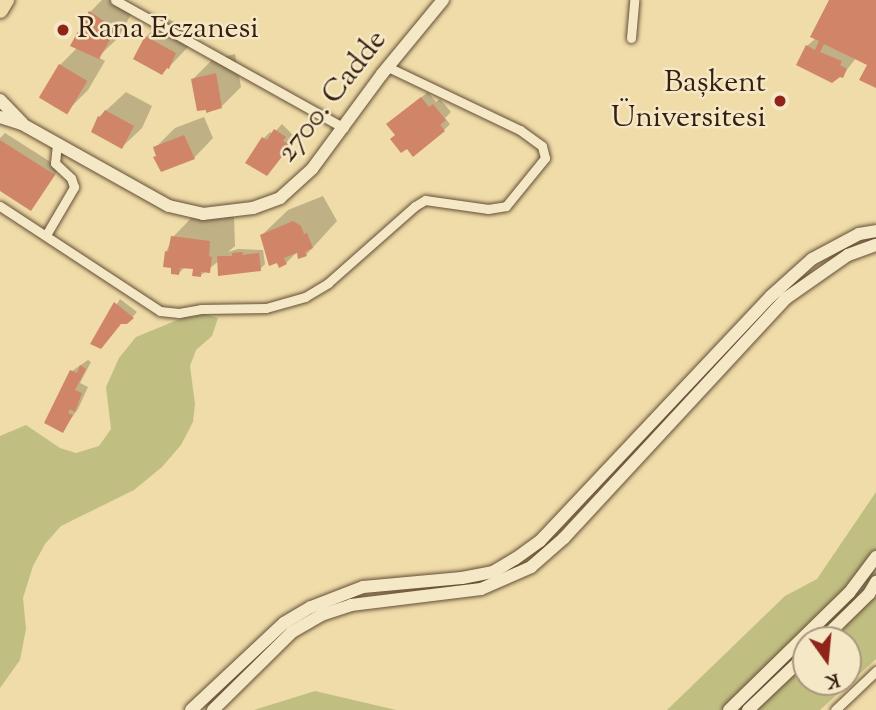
<!DOCTYPE html>
<html>
<head>
<meta charset="utf-8">
<style>
	body { margin:0 }
	#map { position:relative; width:876px; height:710px; overflow:hidden; background:#efdca8; font-family:"Sorts Mill Goudy",serif }
	div>[style] { position:absolute }
	.green>* { inset:0; background:#c1be82 }
	.shadow>* { inset:0; background:#0003 }
	.building>* { inset:0; background:#d08569; transform-origin:0 0 }
	.roads { filter:drop-shadow(0 0 2px #644e37) drop-shadow(0 0 2px #644e37) }
	.street>* { height:9px; margin:-4.5px; padding:0 4.5px; transform-origin:4.5px; border-radius:4.5px; background:#f5e8c6 }
	.secondary>* { height:12px; margin:-6px; padding:0 6px; transform-origin:6px; border-radius:6px; background:#f5e8c6 }
	.highway>* { height:16px; margin:-8px; padding:0 8px; transform-origin:8px; border-radius:8px; background:#efdca8 }
	.dots>* { width:19px; height:19px; translate:-50% -50%; box-sizing:border-box; border:4px solid #f5e8c6; border-radius:50% }
	span { translate:-50% -50%; white-space:nowrap; text-align:center; line-height:1.15; -webkit-text-stroke:5px #f5e8c6; paint-order:stroke }
	.poi-label { font-size:30px; color:#361e11 }
	.left { translate:0 -50%; text-align:left }
	.right { translate:-100% -50%; text-align:right }
	.street-label { font-size:30px; color:#361e11 }
	.north { position:absolute; left:792px; top:626px; width:70px; height:70px; box-sizing:border-box; background:#f5e8c6; border:2px solid #a9977e; border-radius:50%; rotate:165deg; font-size:19px; font-weight:700; line-height:28px; text-align:center; color:#361e11 }
	.north::after { content:''; display:block; margin:auto; width:24px; height:32px; background:#8f2418; clip-path:polygon(50% 0,100% 100%,50% 72%,0 100%) }
</style>
</head>
<body>
<div id="map">
	<div class="green">
		<i style="clip-path:polygon(197px 312px,218px 318px,212px 336px,196px 350px,190px 366px,195px 404px,193px 422px,181px 445px,162px 467px,134px 490px,61px 526px,45px 544px,33px 566px,23px 598px,26px 629px,20px 660px,0 688px,0 436px,26px 425px,60px 448px,76px 453px,99px 446px,111px 429px,106px 387px,119px 358px,136px 337px)"></i>
		<i style="clip-path:polygon(evenodd,876px 492px,876px 659px,820px 710px,667px 710px,785px 596px,817px 579px,876px 492px,806px 640px,848px 640px,848px 682px,806px 682px,806px 640px)"></i>
		<i style="clip-path:polygon(315px 691px,396px 710px,254px 710px)"></i>
	</div>
	<div class="shadow">
		<i style="clip-path:polygon(102px 0,121px 0,134px 9px,118px 38px,98px 57px,105px 61px,88px 90px,69px 109px,43px 97px,60px 65px,78px 47px,90px 12px)"></i>
		<i style="clip-path:polygon(830px 0,876px 0,876px 86px,869px 64px,856px 58px,842px 76px,807px 46px,816px 38px)"></i>
		<i style="clip-path:polygon(165px 17px,194px 33px,188px 47px,169px 67px,146px 37px)"></i>
		<i style="clip-path:polygon(235px 54px,241px 87px,222px 106px,193px 79px,212px 60px)"></i>
		<i style="clip-path:polygon(126px 92px,152px 106px,142px 128px,122px 147px,99px 117px)"></i>
		<i style="clip-path:polygon(428px 92px,436px 102px,440px 99px,451px 112px,445px 118px,450px 124px,444px 130px,397px 134px,395px 118px)"></i>
		<i style="clip-path:polygon(204px 117px,213px 138px,194px 158px,155px 148px,175px 128px)"></i>
		<i style="clip-path:polygon(282px 124px,296px 138px,273px 168px,264px 138px,270px 132px,273px 134px)"></i>
		<i style="clip-path:polygon(5px 133px,60px 168px,31px 208px,0 189px,0 138px)"></i>
		<i style="clip-path:polygon(323px 196px,337px 221px,306px 255px,298px 251px,286px 263px,262px 235px,288px 210px)"></i>
		<i style="clip-path:polygon(198px 211px,234px 217px,235px 246px,228px 252px,238px 249px,263px 250px,265px 264px,260px 269px,219px 261px,200px 276px,195px 268px,185px 267px,179px 273px,166px 252px,173px 237px)"></i>
		<i style="clip-path:polygon(120px 299px,137px 312px,127px 323px,121px 322px,93px 344px)"></i>
		<i style="clip-path:polygon(88px 360px,91px 362px,80px 383px,88px 387px,78px 409px,62px 431px,72px 371px)"></i>
	</div>
	<div class="building">
		<i style="clip-path:polygon(829px 0,876px 0,876px 88px,859px 80px,867px 65px,824px 44px,820px 52px,842px 61px,840px 65px,847px 69px,843px 78px,840px 77px,832px 83px,796px 65px,806px 45px,815px 50px,819px 41px,810px 37px)"></i>
		<i style="clip-path:polygon(89px 11px,116px 29px,99px 59px,70px 46px)"></i>
		<i style="clip-path:polygon(145px 36px,176px 53px,169px 69px,167px 68px,162px 75px,133px 59px)"></i>
		<i style="left:59px;top:64px;width:33px;height:39px;rotate:31deg"></i>
		<i style="clip-path:polygon(216px 73px,222px 108px,206px 113px,206px 110px,197px 111px,191px 79px)"></i>
		<i style="clip-path:polygon(421px 97px,429px 107px,433px 104px,446px 120px,440px 125px,445px 131px,413px 157px,407px 149px,401px 153px,390px 139px,395px 135px,386px 124px)"></i>
		<i style="clip-path:polygon(105px 110px,134px 126px,122px 149px,91px 132px,98px 116px,100px 117px)"></i>
		<i style="clip-path:polygon(274px 129px,286px 137px,283px 141px,291px 145px,267px 176px,245px 163px,262px 137px,267px 140px)"></i>
		<i style="clip-path:polygon(184px 135px,195px 159px,161px 172px,153px 157px,156px 156px,153px 147px)"></i>
		<i style="clip-path:polygon(0 140px,55px 175px,31px 211px,0 191px)"></i>
		<i style="clip-path:polygon(293px 221px,301px 226px,304px 234px,307px 233px,313px 248px,305px 252px,307px 256px,298px 259px,297px 253px,284px 258px,287px 264px,279px 268px,277px 263px,269px 266px,260px 235px)"></i>
		<i style="clip-path:polygon(171px 236px,210px 241px,209px 256px,212px 257px,210px 273px,201px 272px,201px 277px,192px 276px,193px 269px,180px 268px,179px 275px,171px 274px,171px 268px,163px 267px,165px 251px,168px 252px)"></i>
		<i style="clip-path:polygon(243px 252px,242px 255px,259px 253px,261px 271px,218px 276px,217px 256px,232px 256px,232px 253px)"></i>
		<i style="clip-path:polygon(114px 302px,134px 318px,127px 324px,121px 324px,101px 349px,90px 344px)"></i>
		<i style="clip-path:polygon(80px 365px,86px 369px,75px 390px,82px 393px,75px 412px,70px 409px,68px 413px,73px 415px,63px 433px,44px 423px,70px 370px,77px 373px)"></i>
	</div>
	<div class="roads">
		<div class="street">
			<i style="left:115px;top:0;width:262px;rotate:29.2deg"></i>
			<i style="left:631px;top:38px;width:38px;rotate:-85deg"></i>
			<i style="left:0;top:206px;width:191px;rotate:33.3deg"></i>
			<i style="left:160px;top:311px;width:19px;rotate:6deg"></i>
			<i style="left:179px;top:313px;width:22px;rotate:-10deg"></i>
			<i style="left:201px;top:309px;width:65px;rotate:-0.9deg"></i>
			<i style="left:266px;top:308px;width:41px;rotate:-15.8deg"></i>
			<i style="left:305px;top:297px;width:27px;rotate:-31deg"></i>
			<i style="left:328px;top:283px;width:116px;rotate:-41.5deg"></i>
			<i style="left:415px;top:206px;width:12px;rotate:-31deg"></i>
			<i style="left:425px;top:200px;width:64px;rotate:8.1deg"></i>
			<i style="left:488px;top:209px;width:18px;rotate:-9deg"></i>
			<i style="left:506px;top:206px;width:62px;rotate:-50.9deg"></i>
			<i style="left:545px;top:158px;width:12px;rotate:-104deg"></i>
			<i style="left:542px;top:146px;width:27px;rotate:-144deg"></i>
			<i style="left:520px;top:130px;width:146px;rotate:-154.5deg"></i>
			<i style="left:46px;top:235px;width:56px;rotate:-59.7deg"></i>
			<i style="left:74px;top:187px;width:9px;rotate:-108deg"></i>
			<i style="left:71px;top:178px;width:22px;rotate:-137deg"></i>
			<i style="left:55px;top:163px;width:20px;rotate:-84deg"></i>
			<i style="left:835px;top:710px;width:57px;rotate:-43.6deg"></i>
		</div>
		<div class="secondary">
			<i style="left:0;top:100px;width:32px;rotate:46deg"></i>
			<i style="left:0;top:117px;width:23px;rotate:18deg"></i>
			<i style="left:22px;top:124px;width:168px;rotate:29.2deg"></i>
			<i style="left:169px;top:206px;width:35px;rotate:13deg"></i>
			<i style="left:203px;top:214px;width:50px;rotate:-6.8deg"></i>
			<i style="left:253px;top:208px;width:29px;rotate:-20deg"></i>
			<i style="left:280px;top:198px;width:43px;rotate:-42.2deg"></i>
			<i style="left:312px;top:169px;width:118px;rotate:-53.6deg"></i>
			<i style="left:382px;top:74px;width:96px;rotate:-50.5deg"></i>
			<i style="left:822px;top:640px;width:66px;rotate:-44.4deg"></i>
			<i style="left:869px;top:594px;width:14px;rotate:-60deg"></i>
			<i style="left:191px;top:710px;width:127px;rotate:-43.1deg"></i>
			<i style="left:284px;top:623px;width:31px;rotate:-31deg"></i>
			<i style="left:311px;top:607px;width:56px;rotate:-21deg"></i>
			<i style="left:363px;top:587px;width:99px;rotate:-5.2deg"></i>
			<i style="left:462px;top:578px;width:32px;rotate:-11deg"></i>
			<i style="left:493px;top:572px;width:26px;rotate:-31deg"></i>
			<i style="left:515px;top:559px;width:31px;rotate:-36deg"></i>
			<i style="left:540px;top:541px;width:337px;rotate:-46.7deg"></i>
			<i style="left:771px;top:296px;width:55px;rotate:-42.1deg"></i>
			<i style="left:812px;top:259px;width:53px;rotate:-28deg"></i>
			<i style="left:859px;top:234px;width:17px;rotate:-10deg"></i>
			<i style="left:213px;top:710px;width:111px;rotate:-44.6deg"></i>
			<i style="left:292px;top:632px;width:34px;rotate:-30deg"></i>
			<i style="left:321px;top:615px;width:32px;rotate:-18deg"></i>
			<i style="left:351px;top:605px;width:131px;rotate:-7deg"></i>
			<i style="left:481px;top:589px;width:55px;rotate:-23.7deg"></i>
			<i style="left:531px;top:567px;width:44px;rotate:-41.3deg"></i>
			<i style="left:564px;top:538px;width:326px;rotate:-47.2deg"></i>
			<i style="left:785px;top:299px;width:77px;rotate:-34.9deg"></i>
			<i style="left:848px;top:255px;width:30px;rotate:-20deg"></i>
			<i style="left:729px;top:710px;width:168px;rotate:-44.3deg"></i>
			<i style="left:849px;top:593px;width:45px;rotate:-53.1deg"></i>
			<i style="left:748px;top:710px;width:80px;rotate:-43.5deg"></i>
		</div>
		<div class="highway">
			<i style="left:0;top:10px;width:12px;rotate:-59deg"></i>
		</div>
	</div>
	<div class="dots">
		<i style="left:63px;top:30px;background:#8f2418"></i>
		<i style="left:780px;top:101px;background:#8f2418"></i>
	</div>
	<div class="poi-label">
		<span class="left" style="left:77px;top:30px">Rana Eczanesi</span>
		<span class="right" style="left:766px;top:101px">Başkent<br>Üniversitesi</span>
	</div>
	<div class="street-label">
		<span style="left:333px;top:97px;rotate:-52deg">2700. Cadde</span>
	</div>
	<div class="north">K</div>
</div>
</body>
</html>
